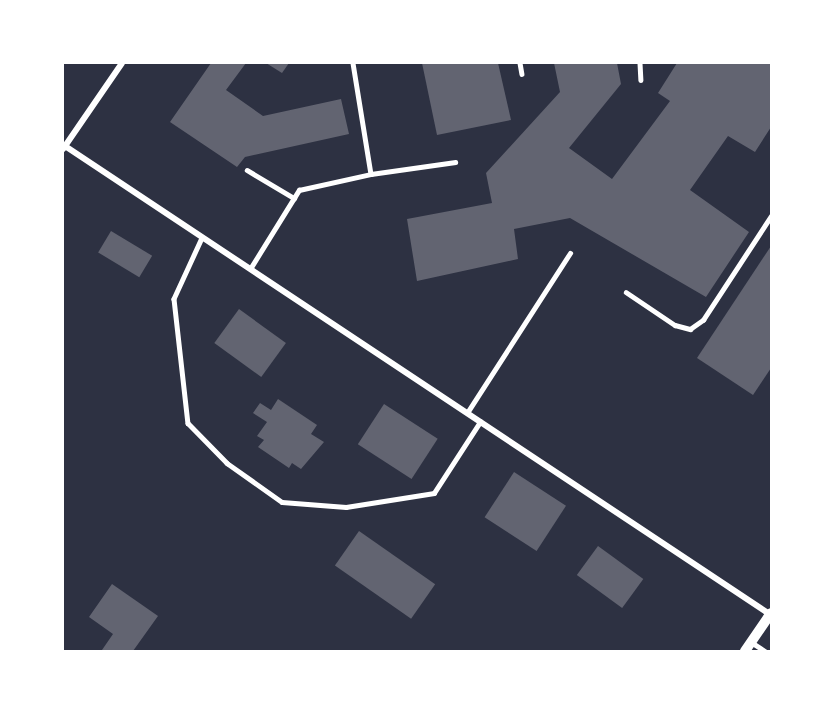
<!DOCTYPE html>
<html>
<head>
<meta charset="utf-8">
<style>
	body { margin:0 }
	#map { position:relative; width:834px; height:714px; overflow:hidden; background:#2d3142; font-family:Commissioner,sans-serif }
	div>[style] { position:absolute }
	.building>* { inset:0; background:#626471; transform-origin:0 0 }
	.service>* { height:4.5px; margin:-2.25px; padding:0 2.25px; transform-origin:2.25px; border-radius:2.25px; background:#fff }
	.minor>* { height:6px; margin:-3px; padding:0 3px; transform-origin:3px; border-radius:3px; background:#fff }
	.tertiary>* { height:10px; margin:-5px; padding:0 5px; transform-origin:5px; border-radius:5px; background:#fff }
	span { translate:-50% -50%; white-space:nowrap; text-align:center; line-height:1.15; -webkit-text-stroke:4.5px #fff; paint-order:stroke }
	.frame { position:absolute; inset:0; border:64px solid #fff; pointer-events:none }
</style>
</head>
<body>
<div id="map">
	<div class="building">
		<i style="clip-path:polygon(211px 63px,246px 63px,226px 90px,263px 116px,341px 99px,349px 134px,245px 157px,237px 167px,170px 122px)"></i>
		<i style="clip-path:polygon(266px 63px,289px 63px,282px 73px)"></i>
		<i style="clip-path:polygon(422px 63px,498px 63px,511px 120px,437px 135px)"></i>
		<i style="clip-path:polygon(554px 63px,617px 63px,621px 84px,569px 148px,612px 179px,670px 101px,658px 93px,677px 63px,771px 63px,771px 127px,755px 152px,728px 136px,690px 190px,749px 232px,706px 297px,570px 218px,514px 229px,518px 259px,417px 281px,407px 219px,492px 203px,486px 173px,560px 92px)"></i>
		<i style="left:111px;top:231px;width:48px;height:25px;rotate:31deg"></i>
		<i style="clip-path:polygon(771px 246px,771px 368px,753px 395px,697px 358px)"></i>
		<i style="left:239px;top:309px;width:58px;height:42px;rotate:36deg"></i>
		<i style="clip-path:polygon(278px 399px,317px 425px,311px 434px,324px 442px,301px 469px,292px 463px,289px 468px,258px 447px,264px 440px,257px 436px,267px 422px,253px 413px,260px 403px,271px 410px)"></i>
		<i style="left:384px;top:404px;width:64px;height:48px;rotate:33deg"></i>
		<i style="left:514px;top:472px;width:62px;height:54px;rotate:33deg"></i>
		<i style="left:359px;top:531px;width:93px;height:42px;rotate:35deg"></i>
		<i style="left:598px;top:546px;width:56px;height:36px;rotate:36deg"></i>
		<i style="clip-path:polygon(112px 584px,158px 616px,133px 651px,102px 650px,113px 634px,89px 617px)"></i>
	</div>
	<div class="service">
		<i style="left:353px;top:63px;width:112px;rotate:80.8deg"></i>
		<i style="left:520px;top:63px;width:11px;rotate:80deg"></i>
		<i style="left:640px;top:63px;width:17px;rotate:87deg"></i>
		<i style="left:247px;top:170px;width:55px;rotate:30.8deg"></i>
		<i style="left:202px;top:238px;width:67px;rotate:114.7deg"></i>
		<i style="left:174px;top:299px;width:125px;rotate:83.6deg"></i>
		<i style="left:188px;top:423px;width:56px;rotate:45.7deg"></i>
		<i style="left:227px;top:463px;width:67px;rotate:35.3deg"></i>
		<i style="left:282px;top:502px;width:64px;rotate:4.5deg"></i>
		<i style="left:346px;top:507px;width:89px;rotate:-9deg"></i>
		<i style="left:434px;top:493px;width:85px;rotate:-57.1deg"></i>
		<i style="left:250px;top:269px;width:93px;rotate:-58.2deg"></i>
		<i style="left:299px;top:190px;width:74px;rotate:-12.5deg"></i>
		<i style="left:371px;top:174px;width:85px;rotate:-8.1deg"></i>
		<i style="left:626px;top:292px;width:59px;rotate:34deg"></i>
		<i style="left:675px;top:325px;width:16px;rotate:15deg"></i>
		<i style="left:690px;top:329px;width:16px;rotate:-35deg"></i>
		<i style="left:703px;top:320px;width:124px;rotate:-56.8deg"></i>
		<i style="left:467px;top:413px;width:190px;rotate:-57.2deg"></i>
		<i style="left:751px;top:642px;width:17px;rotate:33deg"></i>
	</div>
	<div class="minor">
		<i style="left:65px;top:146px;width:848px;rotate:33.6deg"></i>
		<i style="left:63px;top:149px;width:104px;rotate:-55.5deg"></i>
	</div>
	<div class="tertiary">
		<i style="left:745px;top:651px;width:46px;rotate:-55.6deg"></i>
	</div>
	<div class="frame"></div>
</div>
</body>
</html>
